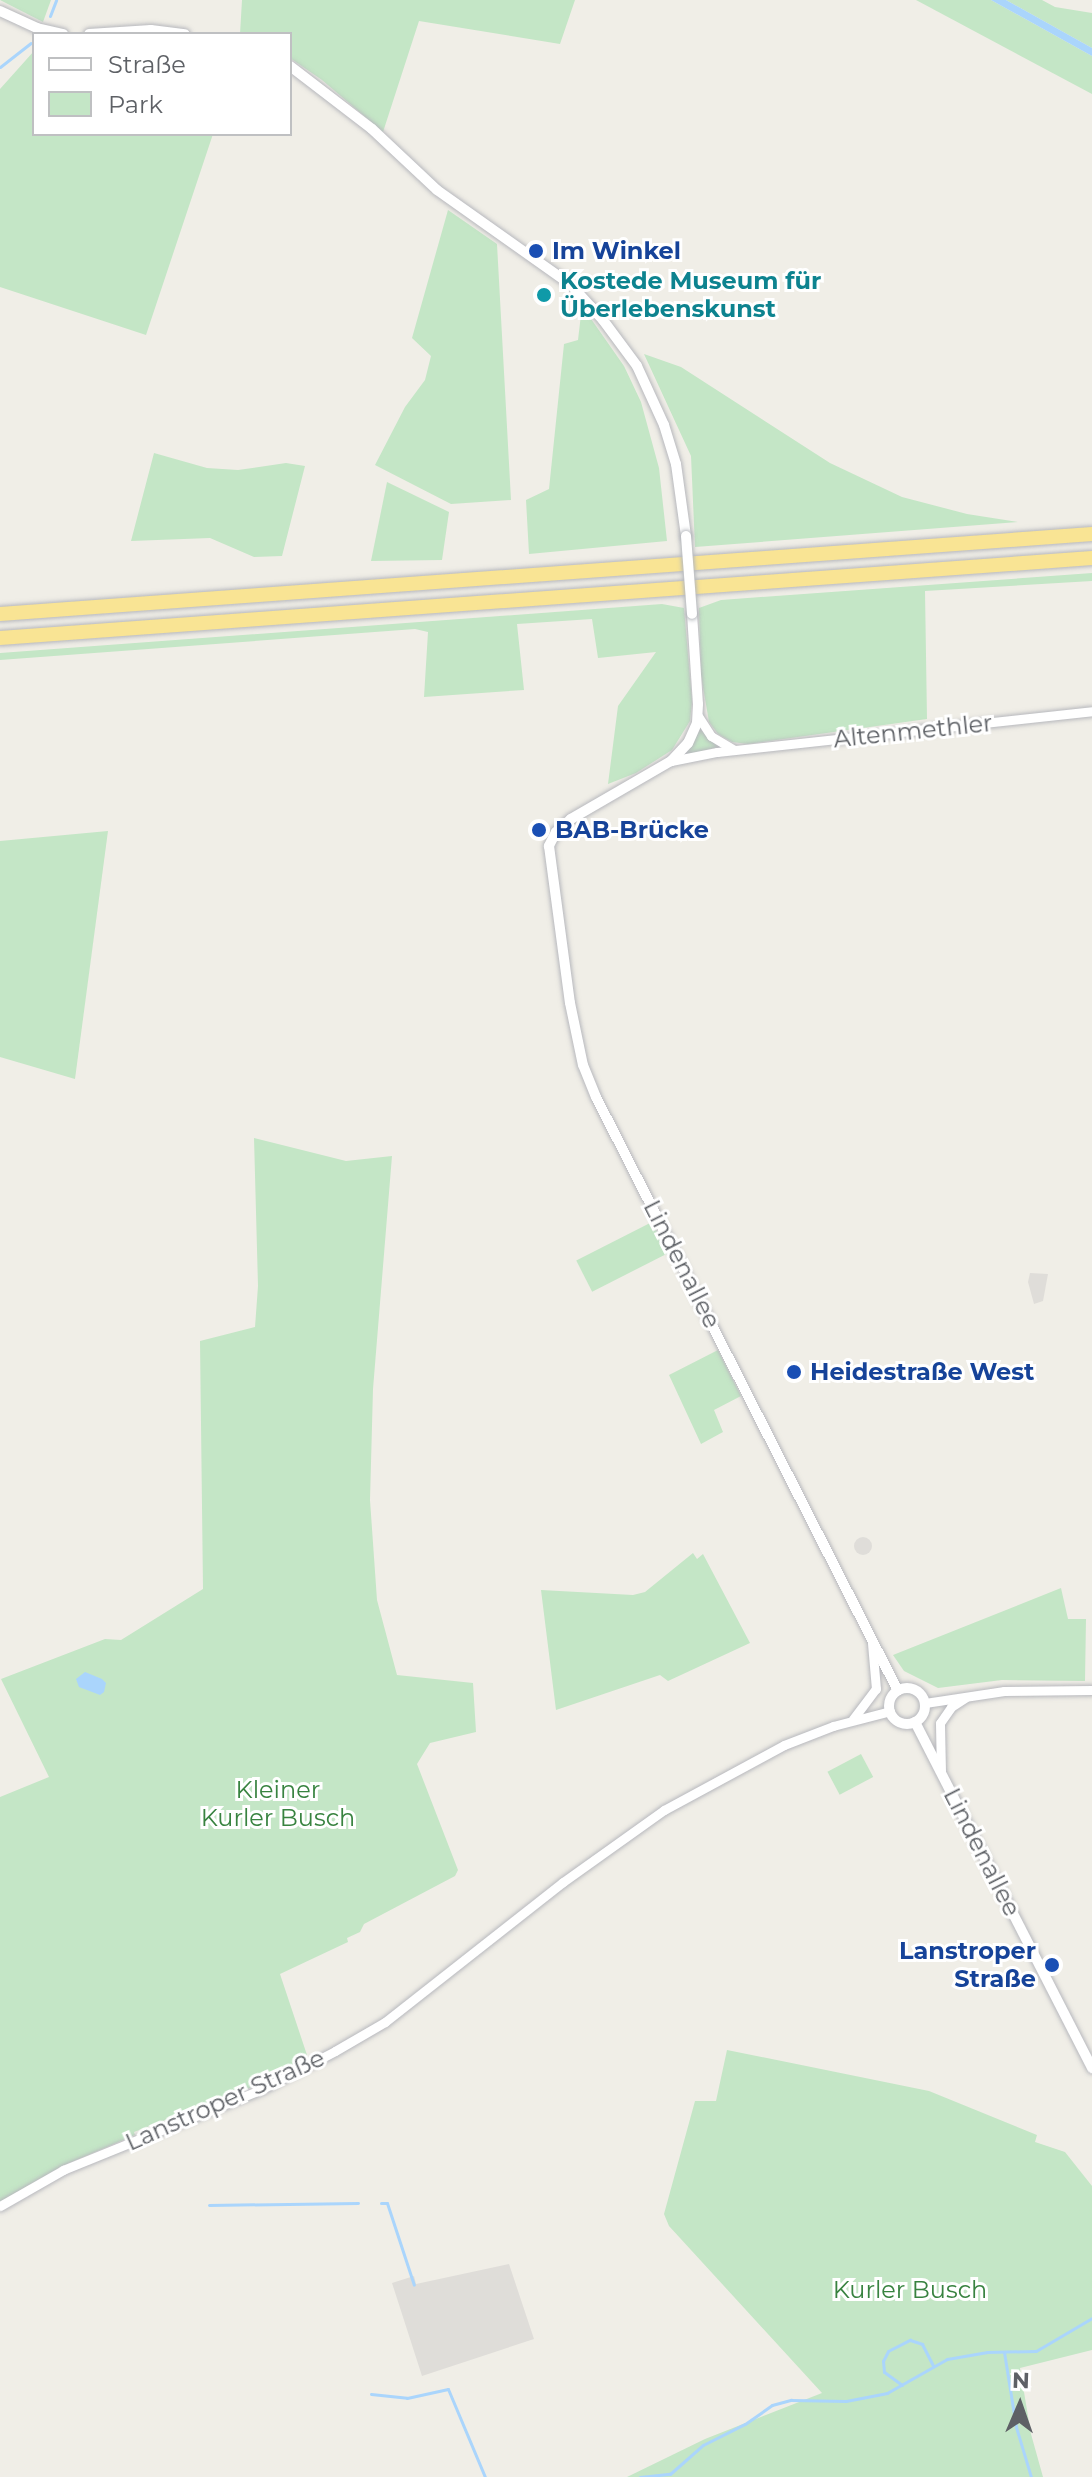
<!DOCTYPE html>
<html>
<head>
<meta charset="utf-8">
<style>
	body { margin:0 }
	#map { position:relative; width:1092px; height:2477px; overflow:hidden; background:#f0eee7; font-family:Montserrat,sans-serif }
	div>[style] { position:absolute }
	.industrial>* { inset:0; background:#dfddd9 }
	.round { border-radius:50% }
	.green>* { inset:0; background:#c4e6c6; transform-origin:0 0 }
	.water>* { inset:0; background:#aad5fc }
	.stream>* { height:3px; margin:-1.5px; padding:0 1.5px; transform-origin:1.5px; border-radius:1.5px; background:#aad5fc }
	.roads { filter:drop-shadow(0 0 2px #b7b8bd) drop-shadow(0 0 2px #b7b8bd) }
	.tertiary>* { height:9px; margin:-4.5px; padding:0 4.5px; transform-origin:4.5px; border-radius:4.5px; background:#fff }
	.secondary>* { height:10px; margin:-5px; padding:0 5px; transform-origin:5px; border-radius:5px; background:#fff }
	.secondary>.ring { margin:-5px; padding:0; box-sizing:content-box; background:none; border:10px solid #fff; border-radius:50% }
	.motorway>* { height:14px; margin:-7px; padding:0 7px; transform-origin:7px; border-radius:7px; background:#f9e494 }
	.bridges { filter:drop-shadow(0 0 2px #b5b8bd) drop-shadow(0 0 2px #b5b8bd) }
	.secondary-bridge>* { height:10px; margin:-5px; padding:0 5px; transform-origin:5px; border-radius:5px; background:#fff }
	.dots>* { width:22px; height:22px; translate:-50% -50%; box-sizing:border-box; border:4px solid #fff; border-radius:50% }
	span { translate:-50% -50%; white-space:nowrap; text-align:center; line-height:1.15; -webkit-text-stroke:6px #fff; paint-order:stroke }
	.transit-label { font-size:24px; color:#164399; font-weight:700 }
	.left { translate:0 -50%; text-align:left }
	.right { translate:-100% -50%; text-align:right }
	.culture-label { font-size:24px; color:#0d838f; font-weight:700 }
	.street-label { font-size:24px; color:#5e6166 }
	.park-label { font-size:24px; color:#388340 }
	.legend { position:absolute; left:32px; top:32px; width:260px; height:104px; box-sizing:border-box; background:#fff; border:2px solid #bfc0c2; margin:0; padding:10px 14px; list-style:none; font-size:24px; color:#5e6166 }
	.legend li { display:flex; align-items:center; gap:16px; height:40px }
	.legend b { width:40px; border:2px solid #bfc0c2 }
	.north { position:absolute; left:980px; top:2365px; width:80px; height:80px; -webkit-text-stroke:6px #fff; paint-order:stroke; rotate:2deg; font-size:22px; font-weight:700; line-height:32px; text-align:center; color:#5e6166 }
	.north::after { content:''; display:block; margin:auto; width:28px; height:36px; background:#5e6166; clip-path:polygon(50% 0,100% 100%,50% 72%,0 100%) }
</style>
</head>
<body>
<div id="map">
	<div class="industrial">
		<i style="clip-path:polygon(1030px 1273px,1048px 1274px,1043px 1301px,1034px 1304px,1028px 1282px)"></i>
		<i class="round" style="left:854px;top:1537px;width:18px;height:18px"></i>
		<i style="clip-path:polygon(509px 2264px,534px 2339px,422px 2376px,392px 2283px,414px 2276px,416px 2284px)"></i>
	</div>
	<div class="green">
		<i style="clip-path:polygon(0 0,51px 0,43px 22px)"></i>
		<i style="clip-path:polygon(242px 0,575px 0,560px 44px,419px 21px,383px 132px,322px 80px,290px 58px,290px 34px,240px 34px)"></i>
		<i style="clip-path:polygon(916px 0,991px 0,1092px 56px,1092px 94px)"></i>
		<i style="clip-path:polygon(1006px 0,1042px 0,1055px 7px,1092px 13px,1092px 48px)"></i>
		<i style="clip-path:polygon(34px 51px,34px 134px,213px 134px,146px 335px,0 287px,0 89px)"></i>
		<i style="clip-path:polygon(448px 210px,497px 244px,511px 500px,451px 504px,375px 465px,405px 407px,425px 380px,431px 356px,412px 338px)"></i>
		<i style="clip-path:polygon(582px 306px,624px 366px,641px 402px,659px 468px,667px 541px,529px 554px,526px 500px,549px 489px,564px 344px,578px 340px)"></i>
		<i style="clip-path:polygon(644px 354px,681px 367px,830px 463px,902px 497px,967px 514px,1018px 522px,695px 547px,691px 456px)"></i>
		<i style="clip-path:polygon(154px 453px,207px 468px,238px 470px,286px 463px,305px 466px,282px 556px,254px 557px,210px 538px,131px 541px)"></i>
		<i style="clip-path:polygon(387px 482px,449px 512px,442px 560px,371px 561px)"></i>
		<i style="clip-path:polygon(1092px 573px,1092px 581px,925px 591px,927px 719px,748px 744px,732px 742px,718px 734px,709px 722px,701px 675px,699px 608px,721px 600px)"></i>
		<i style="clip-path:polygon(662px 604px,684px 608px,692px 701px,690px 721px,672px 750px,636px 773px,608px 784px,618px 706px,656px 652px,598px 658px,592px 619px,517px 624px,524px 690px,424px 697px,428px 632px,415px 629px,0 660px,0 653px)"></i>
		<i style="clip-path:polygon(700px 729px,718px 747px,685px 755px,691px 747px)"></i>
		<i style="clip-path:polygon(108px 831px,75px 1079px,0 1057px,0 841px)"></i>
		<i style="clip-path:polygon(254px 1138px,346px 1161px,392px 1156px,373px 1389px,370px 1500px,377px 1600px,397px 1675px,473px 1683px,476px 1732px,430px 1743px,417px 1764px,458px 1870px,455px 1876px,364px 1924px,360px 1932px,347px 1938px,348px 1942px,280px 1974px,307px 2055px,268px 2081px,134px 2132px,135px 2135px,62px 2166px,0 2202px,0 1797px,49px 1777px,1px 1679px,105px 1639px,121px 1640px,203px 1589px,200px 1341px,255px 1327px,258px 1286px)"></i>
		<i style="left:652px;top:1222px;width:35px;height:85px;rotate:63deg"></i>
		<i style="clip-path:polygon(718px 1350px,741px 1396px,714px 1410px,723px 1432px,701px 1444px,669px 1375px)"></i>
		<i style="clip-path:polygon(693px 1553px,697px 1559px,703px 1554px,750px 1643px,668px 1681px,660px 1675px,556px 1710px,541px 1590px,633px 1595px,645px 1592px)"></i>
		<i style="clip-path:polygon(1061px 1588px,1068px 1619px,1086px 1619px,1085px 1681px,1002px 1680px,938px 1688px,904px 1671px,893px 1655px)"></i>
		<i style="left:861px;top:1754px;width:26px;height:38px;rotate:62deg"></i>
		<i style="clip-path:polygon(727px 2050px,929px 2091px,1037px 2135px,1035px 2142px,1065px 2152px,1092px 2186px,1092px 2350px,1020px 2368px,1031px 2434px,1043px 2477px,627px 2477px,705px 2439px,822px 2393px,669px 2226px,664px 2214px,695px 2101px,716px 2101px)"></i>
	</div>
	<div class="water">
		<i style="clip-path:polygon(991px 0,1006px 0,1092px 48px,1092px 56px)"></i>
		<i style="clip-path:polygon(85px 1672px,102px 1679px,106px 1683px,104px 1692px,100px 1695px,79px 1687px,76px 1679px)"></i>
	</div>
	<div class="stream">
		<i style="left:50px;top:16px;width:17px;rotate:-69deg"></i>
		<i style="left:0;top:67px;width:39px;rotate:-38deg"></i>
		<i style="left:381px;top:2203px;width:6px"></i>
		<i style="left:387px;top:2203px;width:86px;rotate:71.8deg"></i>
		<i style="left:209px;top:2205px;width:149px;rotate:-0.8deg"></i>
		<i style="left:1004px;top:2352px;width:76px;rotate:80.9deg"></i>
		<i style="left:1016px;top:2427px;width:52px;rotate:73.3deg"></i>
		<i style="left:902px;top:2385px;width:22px;rotate:-144deg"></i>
		<i style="left:884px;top:2372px;width:11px;rotate:-95deg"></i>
		<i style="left:883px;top:2361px;width:11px;rotate:-63deg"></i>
		<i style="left:888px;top:2351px;width:25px;rotate:-27deg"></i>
		<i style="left:910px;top:2340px;width:13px;rotate:18deg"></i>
		<i style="left:922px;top:2344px;width:25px;rotate:63deg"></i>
		<i style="left:371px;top:2394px;width:36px;rotate:6deg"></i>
		<i style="left:407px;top:2398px;width:42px;rotate:-12.4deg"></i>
		<i style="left:448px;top:2389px;width:95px;rotate:67.2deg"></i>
		<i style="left:640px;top:2477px;width:30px;rotate:-6deg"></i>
		<i style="left:670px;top:2474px;width:44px;rotate:-41.3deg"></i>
		<i style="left:703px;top:2445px;width:47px;rotate:-26.6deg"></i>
		<i style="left:745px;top:2424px;width:33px;rotate:-35deg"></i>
		<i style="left:772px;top:2405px;width:20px;rotate:-15deg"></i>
		<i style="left:791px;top:2400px;width:55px;rotate:1deg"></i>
		<i style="left:846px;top:2401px;width:42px;rotate:-11deg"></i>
		<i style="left:887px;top:2393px;width:69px;rotate:-29.5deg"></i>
		<i style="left:947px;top:2359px;width:41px;rotate:-9.9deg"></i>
		<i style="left:987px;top:2352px;width:49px;rotate:-1.2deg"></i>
		<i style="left:1036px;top:2351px;width:65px;rotate:-30.5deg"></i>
	</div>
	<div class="roads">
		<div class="tertiary">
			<i style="left:698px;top:716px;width:24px;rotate:57deg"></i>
			<i style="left:711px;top:736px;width:27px;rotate:31deg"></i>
			<i style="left:671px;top:761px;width:47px;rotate:-11.1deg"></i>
			<i style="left:717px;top:752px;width:377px;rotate:-6.2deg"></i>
			<i style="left:925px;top:1703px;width:80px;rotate:-8.6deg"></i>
			<i style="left:1004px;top:1691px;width:88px;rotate:-0.7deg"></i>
			<i style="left:853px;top:1719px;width:38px;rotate:-53deg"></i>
			<i style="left:876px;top:1689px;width:46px;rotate:-95deg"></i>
			<i style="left:941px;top:1772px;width:49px;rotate:-91.2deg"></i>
			<i style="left:940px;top:1723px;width:19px;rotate:-55deg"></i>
			<i style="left:951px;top:1707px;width:17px;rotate:-33deg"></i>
			<i style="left:0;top:2206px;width:73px;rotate:-29.7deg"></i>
			<i style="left:63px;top:2170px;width:215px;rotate:-22.1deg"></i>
			<i style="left:262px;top:2089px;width:82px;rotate:-27.5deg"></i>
			<i style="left:335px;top:2051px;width:58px;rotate:-30.1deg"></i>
			<i style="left:385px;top:2022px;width:226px;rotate:-38.2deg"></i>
			<i style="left:563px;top:1882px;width:124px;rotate:-35.5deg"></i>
			<i style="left:664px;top:1810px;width:136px;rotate:-28.4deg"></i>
			<i style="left:784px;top:1745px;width:53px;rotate:-21.2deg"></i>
			<i style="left:833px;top:1726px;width:59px;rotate:-14.7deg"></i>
		</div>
		<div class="secondary">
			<i style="left:0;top:11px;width:41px;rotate:24.7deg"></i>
			<i style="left:37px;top:28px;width:27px;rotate:13deg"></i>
			<i style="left:89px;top:34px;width:62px;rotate:-3.7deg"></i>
			<i style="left:151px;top:30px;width:34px;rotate:7deg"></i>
			<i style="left:290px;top:66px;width:103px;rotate:37.5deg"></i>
			<i style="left:372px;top:129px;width:89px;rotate:43.2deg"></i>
			<i style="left:437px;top:190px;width:164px;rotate:35.3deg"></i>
			<i style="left:571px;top:285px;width:47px;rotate:47.6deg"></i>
			<i style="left:603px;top:320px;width:57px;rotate:53.5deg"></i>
			<i style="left:637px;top:366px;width:65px;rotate:65.4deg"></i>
			<i style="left:664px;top:425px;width:41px;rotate:72.9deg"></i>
			<i style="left:676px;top:464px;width:73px;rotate:82.1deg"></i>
			<i style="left:692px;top:614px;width:90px;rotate:86.2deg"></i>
			<i style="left:698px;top:704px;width:19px;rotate:93deg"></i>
			<i style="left:697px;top:723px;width:22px;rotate:114deg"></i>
			<i style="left:688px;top:743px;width:25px;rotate:133deg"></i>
			<i style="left:671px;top:761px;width:116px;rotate:149.9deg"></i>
			<i style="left:571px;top:819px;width:20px;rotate:139deg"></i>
			<i style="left:556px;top:832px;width:16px;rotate:117deg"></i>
			<i style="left:549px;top:846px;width:158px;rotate:82.4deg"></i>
			<i style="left:570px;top:1003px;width:63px;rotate:78.2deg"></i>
			<i style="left:583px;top:1065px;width:35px;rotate:68deg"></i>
			<i style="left:596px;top:1097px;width:666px;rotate:63.05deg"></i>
			<i class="ring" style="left:889px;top:1688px;width:26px;height:26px"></i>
			<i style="left:915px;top:1722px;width:389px;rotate:62.9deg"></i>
		</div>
		<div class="motorway">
			<i style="left:0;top:614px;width:1095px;rotate:-4.19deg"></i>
			<i style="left:0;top:638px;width:1095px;rotate:-4.19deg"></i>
		</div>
	</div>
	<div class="bridges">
		<div class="secondary-bridge">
			<i style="left:686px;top:536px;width:78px;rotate:85.6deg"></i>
		</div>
	</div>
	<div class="dots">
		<i style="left:536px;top:251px;background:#1a4fb4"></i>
		<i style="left:544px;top:295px;background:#0f9aa8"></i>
		<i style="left:539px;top:830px;background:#1a4fb4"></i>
		<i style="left:794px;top:1372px;background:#1a4fb4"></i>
		<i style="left:1052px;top:1965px;background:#1a4fb4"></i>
	</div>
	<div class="transit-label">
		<span class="left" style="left:552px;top:251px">Im Winkel</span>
		<span class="left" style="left:555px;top:830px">BAB-Brücke</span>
		<span class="left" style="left:810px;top:1372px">Heidestraße West</span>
		<span class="right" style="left:1036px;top:1965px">Lanstroper<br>Straße</span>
	</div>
	<div class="culture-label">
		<span class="left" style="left:560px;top:295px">Kostede Museum für<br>Überlebenskunst</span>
	</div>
	<div class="street-label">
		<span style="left:913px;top:731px;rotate:-6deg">Altenmethler</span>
		<span style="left:682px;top:1264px;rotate:63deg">Lindenallee</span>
		<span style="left:982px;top:1852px;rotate:63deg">Lindenallee</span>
		<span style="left:225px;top:2100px;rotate:-24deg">Lanstroper Straße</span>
	</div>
	<div class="park-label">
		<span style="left:278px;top:1804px">Kleiner<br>Kurler Busch</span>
		<span style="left:910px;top:2290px">Kurler Busch</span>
	</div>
	<ul class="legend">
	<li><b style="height:10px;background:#fff"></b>Straße</li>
	<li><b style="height:22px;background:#c4e6c6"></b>Park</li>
	</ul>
	<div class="north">N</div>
</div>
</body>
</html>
